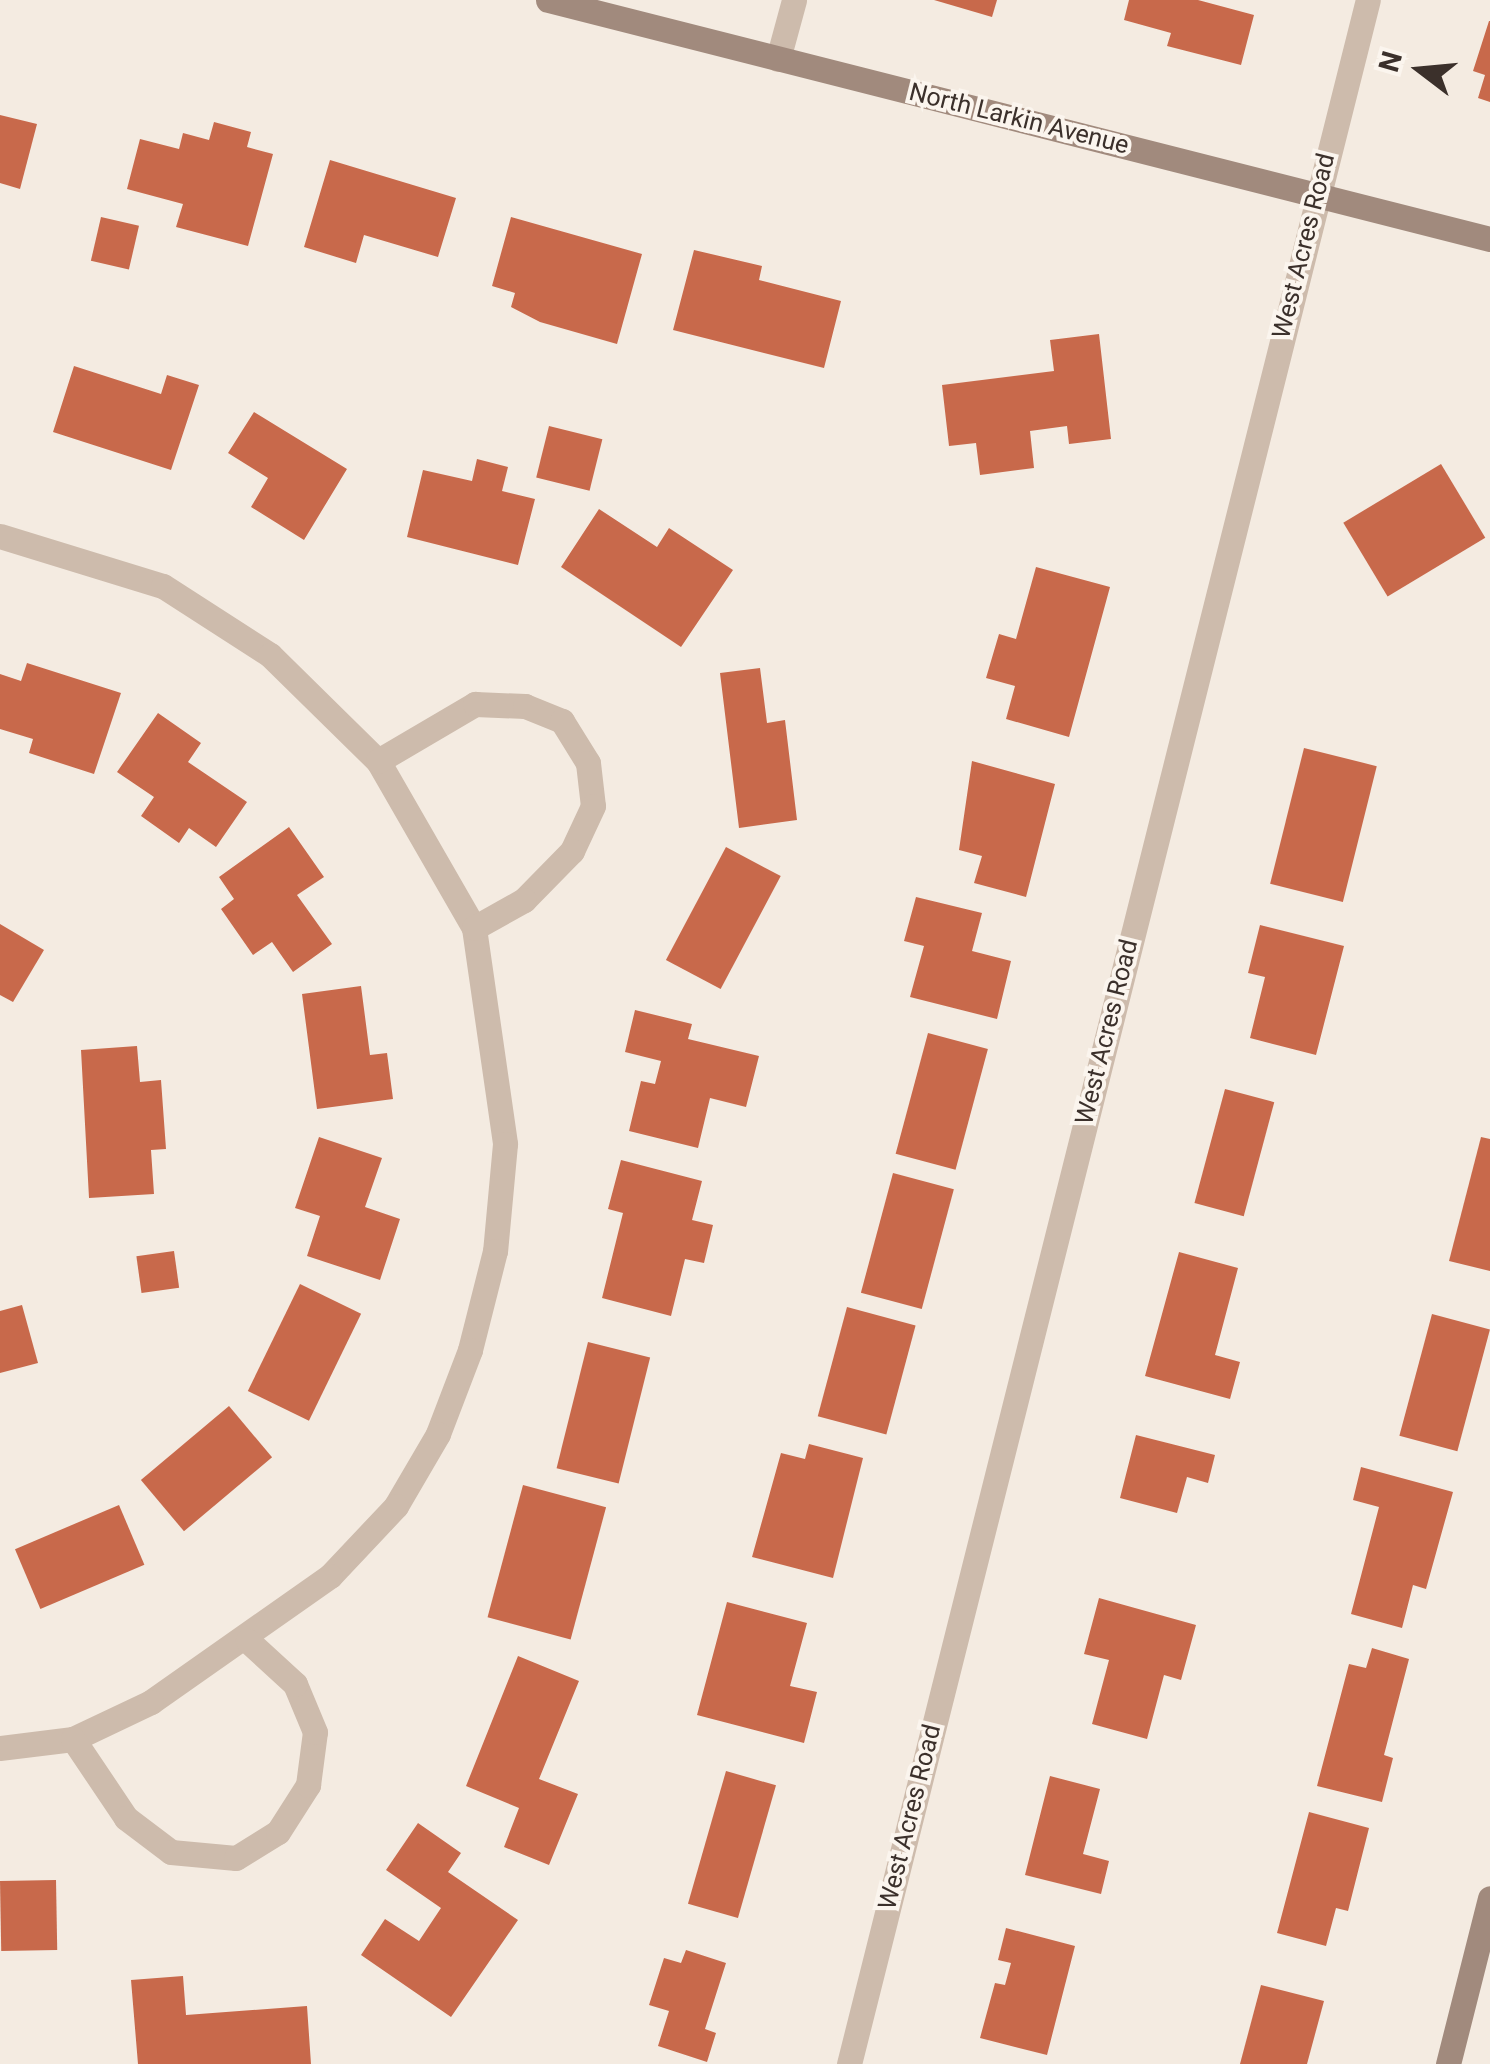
<!DOCTYPE html>
<html>
<head>
<meta charset="utf-8">
<style>
	body { margin:0 }
	#map { position:relative; width:1490px; height:2064px; overflow:hidden; background:#f4ebe1; font-family:Roboto,sans-serif }
	div>[style] { position:absolute }
	.building>* { inset:0; background:#c8694b; transform-origin:0 0 }
	.street>* { height:25px; margin:-12.5px; padding:0 12.5px; transform-origin:12.5px; border-radius:12.5px; background:#cdbbac }
	.secondary>* { height:25px; margin:-12.5px; padding:0 12.5px; transform-origin:12.5px; border-radius:12.5px; background:#a18a7d }
	span { translate:-50% -50%; white-space:nowrap; text-align:center; line-height:1.15; -webkit-text-stroke:8px #fbf5ee; paint-order:stroke }
	.street-label { font-size:25px; color:#3b302b }
	.north { position:absolute; left:1370px; top:20px; width:100px; height:100px; -webkit-text-stroke:8px #fbf5ee; paint-order:stroke; rotate:286deg; font-size:28px; font-weight:700; line-height:40px; text-align:center; color:#3b302b }
	.north::after { content:''; display:block; margin:auto; width:35px; height:45px; background:#3b302b; clip-path:polygon(50% 0,100% 100%,50% 72%,0 100%) }
</style>
</head>
<body>
<div id="map">
	<div class="building">
		<i style="clip-path:polygon(934px 0,997px 0,992px 17px)"></i>
		<i style="clip-path:polygon(1129px 0,1198px 0,1254px 15px,1241px 65px,1167px 46px,1171px 33px,1124px 20px)"></i>
		<i style="clip-path:polygon(1489px 21px,1490px 21px,1490px 102px,1478px 98px,1485px 75px,1473px 71px)"></i>
		<i style="clip-path:polygon(0 115px,37px 124px,20px 189px,0 183px)"></i>
		<i style="clip-path:polygon(214px 122px,251px 132px,247px 147px,273px 154px,248px 246px,176px 227px,183px 204px,127px 189px,140px 139px,179px 149px,183px 133px,209px 140px)"></i>
		<i style="clip-path:polygon(330px 160px,456px 198px,438px 257px,364px 235px,356px 263px,304px 247px)"></i>
		<i style="left:101px;top:217px;width:39px;height:45px;rotate:13deg"></i>
		<i style="clip-path:polygon(511px 217px,642px 254px,617px 344px,540px 322px,511px 307px,515px 293px,492px 286px)"></i>
		<i style="clip-path:polygon(694px 250px,762px 266px,759px 280px,841px 301px,824px 368px,673px 330px)"></i>
		<i style="clip-path:polygon(1099px 334px,1111px 439px,1069px 444px,1067px 426px,1030px 431px,1034px 468px,980px 475px,976px 443px,949px 446px,942px 385px,1054px 371px,1050px 340px)"></i>
		<i style="clip-path:polygon(74px 366px,161px 394px,167px 375px,199px 385px,171px 470px,53px 432px)"></i>
		<i style="clip-path:polygon(254px 412px,347px 469px,304px 540px,251px 507px,268px 478px,228px 453px)"></i>
		<i style="left:549px;top:426px;width:55px;height:53px;rotate:14deg"></i>
		<i style="clip-path:polygon(477px 459px,508px 467px,502px 491px,535px 499px,518px 565px,407px 537px,423px 470px,472px 481px)"></i>
		<i style="left:1441px;top:464px;width:86px;height:114px;rotate:59deg"></i>
		<i style="clip-path:polygon(599px 509px,657px 547px,669px 528px,733px 570px,681px 647px,561px 567px)"></i>
		<i style="clip-path:polygon(1036px 567px,1110px 587px,1069px 737px,1006px 719px,1015px 686px,986px 678px,999px 634px,1016px 639px)"></i>
		<i style="clip-path:polygon(27px 663px,121px 693px,94px 774px,29px 753px,33px 739px,0 729px,0 674px,21px 681px)"></i>
		<i style="clip-path:polygon(760px 668px,767px 723px,785px 720px,797px 820px,739px 828px,720px 673px)"></i>
		<i style="clip-path:polygon(158px 713px,201px 743px,188px 762px,247px 802px,216px 847px,189px 828px,179px 843px,141px 816px,154px 797px,117px 772px)"></i>
		<i style="left:1304px;top:748px;width:75px;height:140px;rotate:14deg"></i>
		<i style="clip-path:polygon(972px 761px,1055px 784px,1026px 897px,974px 883px,982px 856px,959px 850px)"></i>
		<i style="clip-path:polygon(289px 827px,324px 877px,297px 895px,332px 944px,293px 972px,272px 942px,253px 955px,221px 909px,234px 899px,219px 877px)"></i>
		<i style="left:726px;top:847px;width:62px;height:128px;rotate:28deg"></i>
		<i style="clip-path:polygon(916px 897px,982px 913px,972px 951px,1011px 961px,997px 1019px,910px 997px,924px 946px,904px 941px)"></i>
		<i style="clip-path:polygon(0 924px,44px 950px,13px 1002px,0 995px)"></i>
		<i style="clip-path:polygon(1260px 925px,1344px 946px,1316px 1055px,1250px 1038px,1265px 977px,1248px 973px)"></i>
		<i style="clip-path:polygon(361px 986px,370px 1055px,387px 1053px,393px 1099px,317px 1109px,302px 994px)"></i>
		<i style="clip-path:polygon(635px 1010px,692px 1024px,688px 1039px,759px 1056px,746px 1107px,710px 1098px,698px 1148px,629px 1131px,641px 1081px,655px 1084px,661px 1061px,625px 1052px)"></i>
		<i style="left:928px;top:1033px;width:62px;height:125px;rotate:15deg"></i>
		<i style="clip-path:polygon(137px 1046px,140px 1082px,161px 1080px,166px 1149px,151px 1150px,154px 1194px,89px 1198px,81px 1050px)"></i>
		<i style="left:1225px;top:1089px;width:51px;height:118px;rotate:15deg"></i>
		<i style="clip-path:polygon(319px 1137px,382px 1158px,365px 1207px,400px 1219px,380px 1280px,307px 1256px,320px 1216px,295px 1208px)"></i>
		<i style="clip-path:polygon(1481px 1137px,1490px 1139px,1490px 1271px,1449px 1261px)"></i>
		<i style="clip-path:polygon(621px 1160px,702px 1181px,692px 1220px,713px 1225px,704px 1263px,685px 1259px,671px 1316px,602px 1298px,623px 1213px,608px 1209px)"></i>
		<i style="left:893px;top:1173px;width:63px;height:124px;rotate:15deg"></i>
		<i style="left:174px;top:1251px;width:37px;height:38px;rotate:82deg"></i>
		<i style="clip-path:polygon(1179px 1252px,1238px 1268px,1215px 1355px,1240px 1362px,1230px 1399px,1145px 1376px)"></i>
		<i style="left:300px;top:1284px;width:68px;height:119px;rotate:26deg"></i>
		<i style="clip-path:polygon(22px 1305px,38px 1363px,0 1373px,0 1311px)"></i>
		<i style="left:847px;top:1307px;width:71px;height:113px;rotate:15deg"></i>
		<i style="left:1432px;top:1314px;width:60px;height:126px;rotate:15deg"></i>
		<i style="left:588px;top:1342px;width:64px;height:130px;rotate:14deg"></i>
		<i style="left:229px;top:1406px;width:67px;height:115px;rotate:50deg"></i>
		<i style="clip-path:polygon(1136px 1435px,1215px 1455px,1208px 1483px,1187px 1477px,1177px 1513px,1120px 1498px)"></i>
		<i style="clip-path:polygon(809px 1444px,863px 1458px,833px 1578px,752px 1557px,781px 1453px,805px 1459px)"></i>
		<i style="clip-path:polygon(1361px 1467px,1453px 1492px,1426px 1589px,1413px 1585px,1402px 1628px,1351px 1614px,1379px 1507px,1353px 1500px)"></i>
		<i style="left:523px;top:1485px;width:86px;height:137px;rotate:15deg"></i>
		<i style="left:119px;top:1505px;width:65px;height:113px;rotate:67deg"></i>
		<i style="clip-path:polygon(1099px 1598px,1196px 1625px,1181px 1680px,1164px 1675px,1147px 1739px,1092px 1724px,1109px 1660px,1084px 1654px)"></i>
		<i style="clip-path:polygon(727px 1602px,807px 1623px,790px 1686px,817px 1692px,804px 1743px,697px 1715px)"></i>
		<i style="clip-path:polygon(1372px 1648px,1409px 1659px,1384px 1755px,1393px 1758px,1382px 1802px,1317px 1786px,1349px 1664px,1366px 1668px)"></i>
		<i style="clip-path:polygon(518px 1656px,579px 1681px,539px 1779px,578px 1794px,549px 1865px,504px 1847px,519px 1808px,466px 1786px)"></i>
		<i style="left:726px;top:1771px;width:52px;height:138px;rotate:16deg"></i>
		<i style="clip-path:polygon(1050px 1776px,1100px 1789px,1083px 1854px,1109px 1861px,1101px 1894px,1025px 1875px)"></i>
		<i style="clip-path:polygon(1309px 1812px,1369px 1828px,1348px 1911px,1336px 1908px,1326px 1946px,1277px 1933px)"></i>
		<i style="clip-path:polygon(418px 1823px,461px 1853px,448px 1872px,518px 1920px,451px 2017px,361px 1955px,385px 1919px,419px 1941px,441px 1908px,386px 1870px)"></i>
		<i style="left:56px;top:1880px;width:70px;height:56px;rotate:89deg"></i>
		<i style="clip-path:polygon(1006px 1928px,1075px 1946px,1047px 2055px,980px 2038px,995px 1983px,1005px 1985px,1011px 1963px,998px 1960px)"></i>
		<i style="clip-path:polygon(686px 1950px,726px 1963px,705px 2029px,716px 2033px,707px 2062px,658px 2046px,669px 2011px,649px 2005px,664px 1958px,681px 1963px)"></i>
		<i style="clip-path:polygon(183px 1976px,186px 2015px,307px 2006px,311px 2064px,138px 2064px,131px 1980px)"></i>
		<i style="clip-path:polygon(1261px 1985px,1324px 2001px,1307px 2064px,1240px 2064px)"></i>
	</div>
	<div class="street">
		<i style="left:778px;top:59px;width:61px;rotate:-74.8deg"></i>
		<i style="left:0;top:536px;width:170px;rotate:17.1deg"></i>
		<i style="left:163px;top:586px;width:127px;rotate:32.8deg"></i>
		<i style="left:270px;top:655px;width:151px;rotate:44.5deg"></i>
		<i style="left:378px;top:761px;width:193px;rotate:60.1deg"></i>
		<i style="left:474px;top:928px;width:218px;rotate:81.8deg"></i>
		<i style="left:505px;top:1144px;width:107px;rotate:95.3deg"></i>
		<i style="left:495px;top:1251px;width:102px;rotate:104.2deg"></i>
		<i style="left:470px;top:1350px;width:90px;rotate:110.9deg"></i>
		<i style="left:438px;top:1434px;width:83px;rotate:120.3deg"></i>
		<i style="left:396px;top:1506px;width:96px;rotate:133.3deg"></i>
		<i style="left:330px;top:1576px;width:219px;rotate:144.9deg"></i>
		<i style="left:151px;top:1702px;width:86px;rotate:154.6deg"></i>
		<i style="left:73px;top:1739px;width:74px;rotate:173deg"></i>
		<i style="left:378px;top:761px;width:113px;rotate:-30.4deg"></i>
		<i style="left:475px;top:704px;width:50px;rotate:2.3deg"></i>
		<i style="left:525px;top:706px;width:40px;rotate:22deg"></i>
		<i style="left:562px;top:721px;width:49px;rotate:58.2deg"></i>
		<i style="left:588px;top:763px;width:43px;rotate:83.4deg"></i>
		<i style="left:593px;top:806px;width:50px;rotate:115deg"></i>
		<i style="left:572px;top:851px;width:69px;rotate:134.4deg"></i>
		<i style="left:524px;top:900px;width:57px;rotate:150.8deg"></i>
		<i style="left:73px;top:1739px;width:95px;rotate:56.1deg"></i>
		<i style="left:126px;top:1818px;width:56px;rotate:37.1deg"></i>
		<i style="left:171px;top:1852px;width:65px;rotate:5.3deg"></i>
		<i style="left:236px;top:1858px;width:49px;rotate:-31.8deg"></i>
		<i style="left:278px;top:1832px;width:56px;rotate:-57.4deg"></i>
		<i style="left:308px;top:1785px;width:53px;rotate:-82.5deg"></i>
		<i style="left:315px;top:1732px;width:52px;rotate:-112.6deg"></i>
		<i style="left:295px;top:1684px;width:64px;rotate:-137.5deg"></i>
		<i style="left:849px;top:2064px;width:2128px;rotate:-75.89deg"></i>
	</div>
	<div class="secondary">
		<i style="left:548px;top:0;width:972px;rotate:14.24deg"></i>
		<i style="left:1448px;top:2064px;width:171px;rotate:-75.8deg"></i>
	</div>
	<div class="street-label">
		<span style="left:1019px;top:119px;rotate:14deg">North Larkin Avenue</span>
		<span style="left:1304px;top:246px;rotate:-76deg">West Acres Road</span>
		<span style="left:1107px;top:1032px;rotate:-76deg">West Acres Road</span>
		<span style="left:910px;top:1817px;rotate:-76deg">West Acres Road</span>
	</div>
	<div class="north">N</div>
</div>
</body>
</html>
